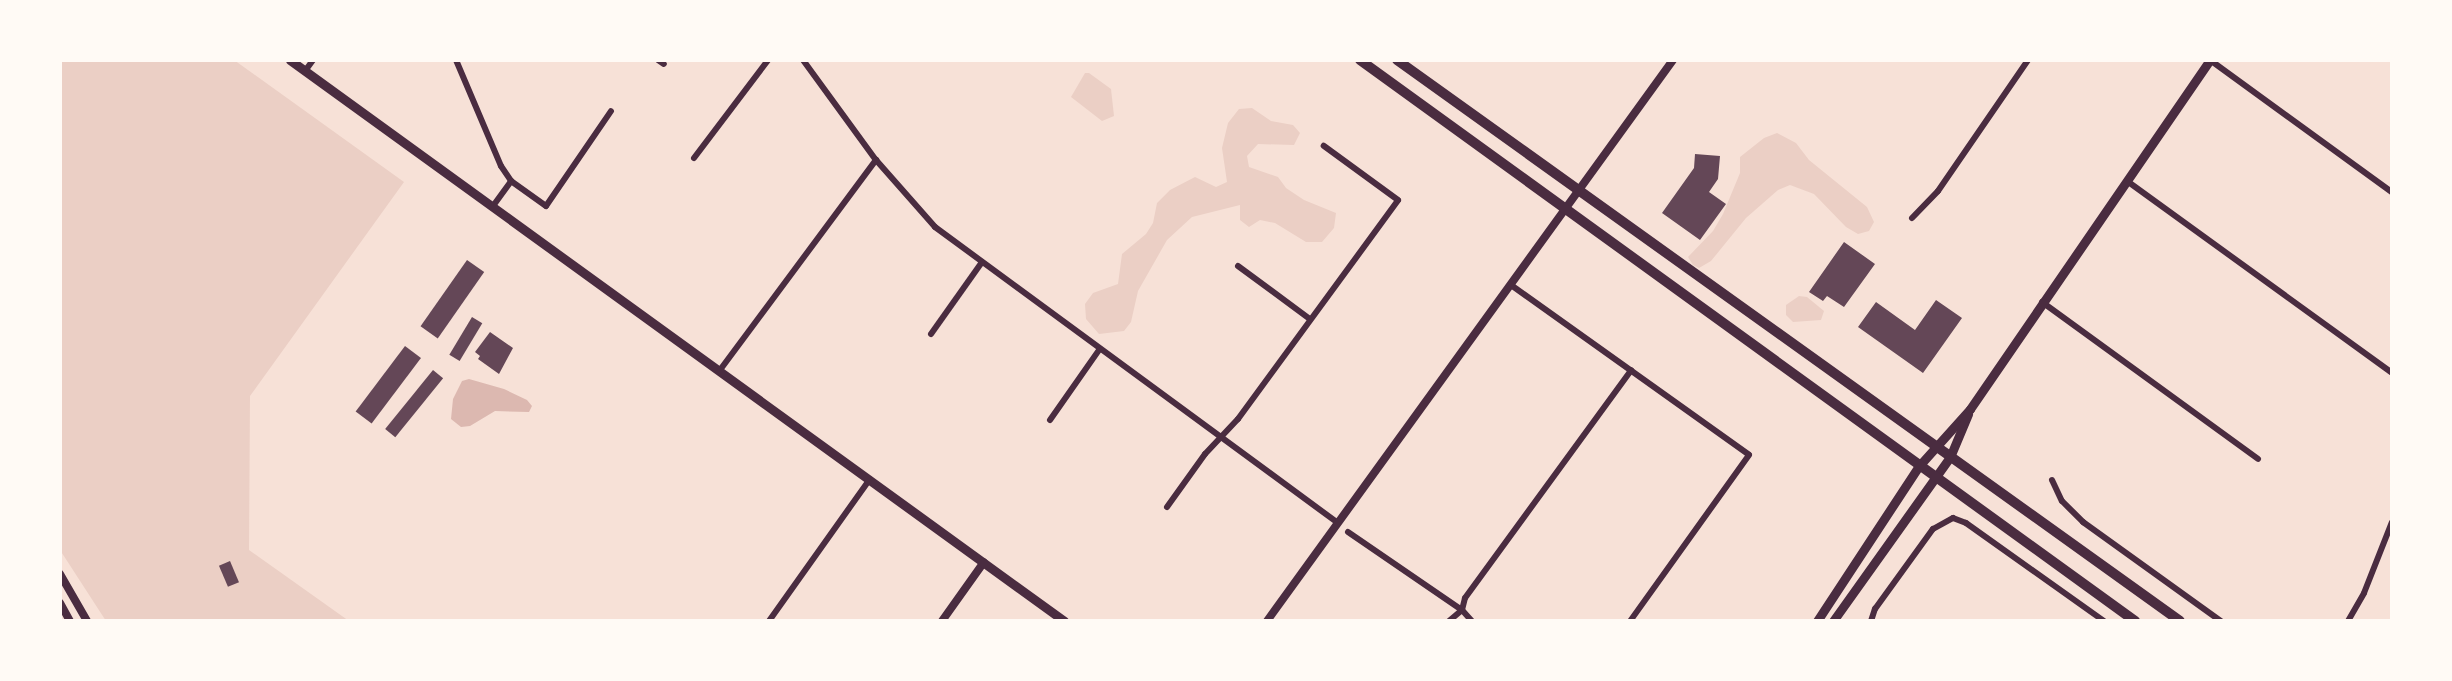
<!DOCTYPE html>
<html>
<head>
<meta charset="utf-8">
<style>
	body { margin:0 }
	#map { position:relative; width:2452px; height:681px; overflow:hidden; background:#f7e1d7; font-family:"Fira Sans",sans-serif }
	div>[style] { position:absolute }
	.green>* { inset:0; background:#ebcfc5 }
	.water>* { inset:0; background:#dcb8b0 }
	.building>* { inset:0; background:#644757; transform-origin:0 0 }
	.minor>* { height:6px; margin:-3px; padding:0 3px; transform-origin:3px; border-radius:3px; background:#4a2c40 }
	.tertiary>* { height:8px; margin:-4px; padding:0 4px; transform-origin:4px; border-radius:4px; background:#4a2c40 }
	.secondary>* { height:9px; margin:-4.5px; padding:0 4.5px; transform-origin:4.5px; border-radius:4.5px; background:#4a2c40 }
	.primary>* { height:10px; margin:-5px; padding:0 5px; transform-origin:5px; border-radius:5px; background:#4a2c40 }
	span { translate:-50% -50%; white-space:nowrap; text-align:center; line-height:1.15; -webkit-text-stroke:8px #fffaf5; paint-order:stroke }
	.frame { position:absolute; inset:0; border:62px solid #fffaf5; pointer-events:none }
</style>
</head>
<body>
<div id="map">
	<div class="green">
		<i style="clip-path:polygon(60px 60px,234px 60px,404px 182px,250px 396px,249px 550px,349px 621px,106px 621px,60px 550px)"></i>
		<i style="clip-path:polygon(1085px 73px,1089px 73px,1111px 89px,1114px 116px,1102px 121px,1071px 97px)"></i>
		<i style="clip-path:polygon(1252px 108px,1271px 121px,1293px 125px,1300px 133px,1294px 145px,1258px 144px,1247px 156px,1249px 167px,1278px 177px,1286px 188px,1304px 200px,1336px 213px,1334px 228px,1322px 242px,1306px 242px,1275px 223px,1260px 220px,1249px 227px,1240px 220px,1240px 205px,1192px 217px,1167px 240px,1138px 291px,1131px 322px,1124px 331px,1099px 334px,1086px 319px,1085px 304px,1093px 293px,1118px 284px,1122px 254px,1146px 234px,1153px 223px,1157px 203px,1170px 190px,1195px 177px,1216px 187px,1227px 182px,1222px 148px,1228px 123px,1239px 109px)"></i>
		<i style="clip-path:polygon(1777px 133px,1796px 143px,1809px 160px,1867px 207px,1874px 222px,1869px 231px,1858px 234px,1846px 227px,1814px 194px,1790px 185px,1778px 190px,1746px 218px,1711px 261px,1699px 268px,1693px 265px,1688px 257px,1713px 231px,1723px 214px,1740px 173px,1740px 157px,1764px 138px)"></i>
		<i style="clip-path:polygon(1799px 296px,1807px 297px,1824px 311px,1821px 320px,1793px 322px,1786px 315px,1786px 305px)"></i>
	</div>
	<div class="water">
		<i style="clip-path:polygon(469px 379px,504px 389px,527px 400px,532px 406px,529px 412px,495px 411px,470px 426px,461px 427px,451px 419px,453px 399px,462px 381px)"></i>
	</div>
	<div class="building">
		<i style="clip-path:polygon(1695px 154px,1720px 156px,1718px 179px,1709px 192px,1726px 204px,1700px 240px,1662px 213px,1694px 168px)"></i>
		<i style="clip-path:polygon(1844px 242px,1875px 264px,1844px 307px,1827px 296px,1823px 301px,1809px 292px)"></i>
		<i style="left:467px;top:260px;width:21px;height:81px;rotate:35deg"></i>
		<i style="clip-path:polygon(1936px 300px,1962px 318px,1923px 373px,1858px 327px,1876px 302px,1915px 330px)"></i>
		<i style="left:472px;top:317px;width:12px;height:44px;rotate:31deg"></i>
		<i style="clip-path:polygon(490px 332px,513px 348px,499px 374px,478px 359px,480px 356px,475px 352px)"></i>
		<i style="left:405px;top:346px;width:20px;height:82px;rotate:37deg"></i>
		<i style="left:433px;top:370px;width:13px;height:76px;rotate:39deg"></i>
		<i style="left:230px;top:561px;width:23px;height:12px;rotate:67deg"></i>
	</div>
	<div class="minor">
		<i style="left:456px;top:60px;width:115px;rotate:67deg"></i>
		<i style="left:501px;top:166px;width:18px;rotate:56deg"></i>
		<i style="left:511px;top:181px;width:43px;rotate:35.5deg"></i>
		<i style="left:546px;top:206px;width:115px;rotate:-55.6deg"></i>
		<i style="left:658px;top:60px;width:7px;rotate:34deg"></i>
		<i style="left:803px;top:60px;width:124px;rotate:53.9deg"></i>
		<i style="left:876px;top:160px;width:89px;rotate:48.6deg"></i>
		<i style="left:935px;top:227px;width:499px;rotate:36.3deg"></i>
		<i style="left:2210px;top:60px;width:225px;rotate:36deg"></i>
		<i style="left:305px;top:71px;width:14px;rotate:-54deg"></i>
		<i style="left:694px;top:158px;width:123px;rotate:-52.9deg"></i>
		<i style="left:2127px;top:181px;width:327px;rotate:35.9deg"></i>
		<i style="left:493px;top:206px;width:31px;rotate:-54deg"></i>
		<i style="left:1912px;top:218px;width:37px;rotate:-46deg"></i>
		<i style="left:1938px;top:191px;width:159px;rotate:-55.5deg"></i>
		<i style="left:1238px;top:266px;width:89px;rotate:36.4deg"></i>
		<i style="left:1511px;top:285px;width:292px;rotate:35.5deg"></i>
		<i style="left:1749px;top:455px;width:204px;rotate:125.6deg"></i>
		<i style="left:2042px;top:302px;width:267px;rotate:36deg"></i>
		<i style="left:931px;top:334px;width:88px;rotate:-54.7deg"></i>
		<i style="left:720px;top:370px;width:262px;rotate:-53.4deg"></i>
		<i style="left:1050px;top:420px;width:85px;rotate:-55deg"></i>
		<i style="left:2052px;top:480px;width:23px;rotate:65deg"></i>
		<i style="left:2062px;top:501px;width:30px;rotate:45deg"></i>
		<i style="left:2083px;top:522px;width:170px;rotate:35.7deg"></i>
		<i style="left:1167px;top:507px;width:65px;rotate:-54.4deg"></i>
		<i style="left:1205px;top:454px;width:48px;rotate:-46.7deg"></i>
		<i style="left:1238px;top:419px;width:271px;rotate:-53.8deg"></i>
		<i style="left:1398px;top:200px;width:92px;rotate:-143.9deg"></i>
		<i style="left:1348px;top:532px;width:138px;rotate:34.4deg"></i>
		<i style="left:1462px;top:610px;width:15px;rotate:48deg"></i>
		<i style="left:769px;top:621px;width:174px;rotate:-54.6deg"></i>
		<i style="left:1449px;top:621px;width:17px;rotate:-40deg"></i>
		<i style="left:1462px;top:610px;width:12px;rotate:-76deg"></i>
		<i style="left:1465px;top:598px;width:282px;rotate:-53.9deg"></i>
		<i style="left:1871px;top:621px;width:13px;rotate:-72deg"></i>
		<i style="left:1875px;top:609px;width:99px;rotate:-54.1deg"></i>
		<i style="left:1933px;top:529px;width:23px;rotate:-29deg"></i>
		<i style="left:1953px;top:518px;width:14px;rotate:21deg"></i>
		<i style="left:1966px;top:523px;width:169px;rotate:35.4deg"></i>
		<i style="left:2348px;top:621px;width:32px;rotate:-60deg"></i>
		<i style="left:2364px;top:593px;width:76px;rotate:-68.5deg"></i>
	</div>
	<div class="tertiary">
		<i style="left:60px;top:574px;width:54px;rotate:60.1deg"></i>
		<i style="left:60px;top:603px;width:21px;rotate:61deg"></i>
		<i style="left:942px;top:621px;width:72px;rotate:-54.6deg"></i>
		<i style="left:1267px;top:621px;width:693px;rotate:-54.11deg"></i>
	</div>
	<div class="secondary">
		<i style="left:290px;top:60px;width:956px;rotate:35.93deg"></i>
		<i style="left:1817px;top:621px;width:184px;rotate:-56.7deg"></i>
		<i style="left:1918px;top:467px;width:78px;rotate:-48.1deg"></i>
		<i style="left:1970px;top:409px;width:424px;rotate:-55.5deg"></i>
		<i style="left:1833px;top:621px;width:201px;rotate:-54.5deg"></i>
		<i style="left:1950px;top:457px;width:47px;rotate:-67.3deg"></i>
	</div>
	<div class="primary">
		<i style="left:1360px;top:60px;width:957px;rotate:35.9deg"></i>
		<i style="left:1397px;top:60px;width:963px;rotate:35.62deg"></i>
	</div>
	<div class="frame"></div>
</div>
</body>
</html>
